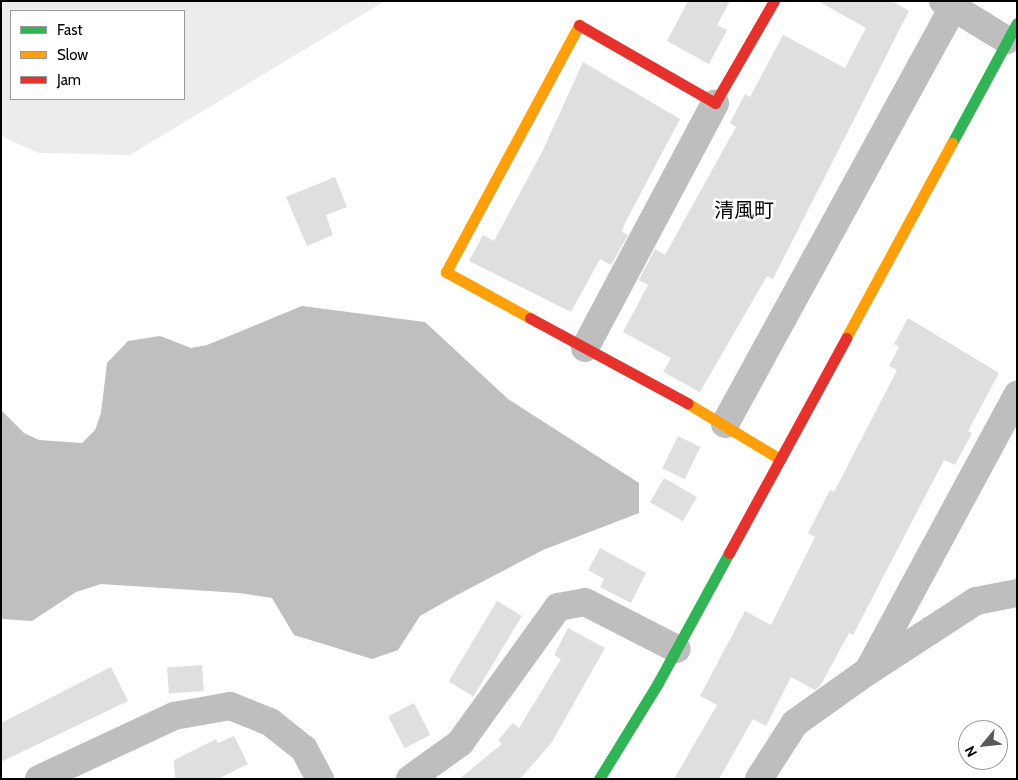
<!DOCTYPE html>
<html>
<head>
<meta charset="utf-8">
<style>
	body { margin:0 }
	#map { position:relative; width:1018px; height:780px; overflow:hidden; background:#fff; font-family:Cabin,"Noto Sans JP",sans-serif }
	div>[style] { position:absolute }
	.green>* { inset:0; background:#ececec }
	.water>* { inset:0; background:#bfbfbf }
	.building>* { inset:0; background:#dfdfdf; transform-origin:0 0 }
	.street>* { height:28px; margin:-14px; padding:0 14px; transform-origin:14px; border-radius:14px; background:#bebebe }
	.fast>* { height:11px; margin:-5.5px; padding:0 5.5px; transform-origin:5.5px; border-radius:5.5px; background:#30b455 }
	.slow>* { height:11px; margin:-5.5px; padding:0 5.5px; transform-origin:5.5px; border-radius:5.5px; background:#ff9f0a }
	.jam>* { height:11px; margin:-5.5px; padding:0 5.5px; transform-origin:5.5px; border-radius:5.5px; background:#e5322d }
	span { translate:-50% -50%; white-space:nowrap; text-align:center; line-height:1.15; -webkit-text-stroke:5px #fff; paint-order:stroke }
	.quarter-label { font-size:20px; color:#000 }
	.frame { position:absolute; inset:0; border:2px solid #000; pointer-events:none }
	.legend { position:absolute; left:10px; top:10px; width:175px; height:90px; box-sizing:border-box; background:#fff; border:1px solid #999; margin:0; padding:6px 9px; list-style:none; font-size:15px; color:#000 }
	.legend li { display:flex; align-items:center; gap:10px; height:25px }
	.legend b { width:25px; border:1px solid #999 }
	.north { position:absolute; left:958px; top:720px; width:50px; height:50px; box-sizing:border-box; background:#fff; border:1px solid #999; border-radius:50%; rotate:242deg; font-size:14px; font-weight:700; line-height:20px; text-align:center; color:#000 }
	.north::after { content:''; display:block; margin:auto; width:18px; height:22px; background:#595959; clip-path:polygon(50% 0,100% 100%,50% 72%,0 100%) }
</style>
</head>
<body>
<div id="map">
	<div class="green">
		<i style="clip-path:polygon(evenodd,1px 1px,385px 1px,130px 155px,38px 153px,1px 136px,1px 1px,11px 11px,184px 11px,184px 99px,11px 99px,11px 11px)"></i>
	</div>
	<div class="water">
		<i style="clip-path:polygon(302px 306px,425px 322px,508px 399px,639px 483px,639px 513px,543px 550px,457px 595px,420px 616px,398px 650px,372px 659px,294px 635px,272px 598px,239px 593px,101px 584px,76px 592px,32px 621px,1px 619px,1px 410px,24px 433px,39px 440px,82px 443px,95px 430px,101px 413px,107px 363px,128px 341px,160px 336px,191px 348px,207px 345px)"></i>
	</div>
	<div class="building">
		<i style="clip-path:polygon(688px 1px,730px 1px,717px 25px,727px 30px,709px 64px,667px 41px)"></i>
		<i style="clip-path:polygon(818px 1px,892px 1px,909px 11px,773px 279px,767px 276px,700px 392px,663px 372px,671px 358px,623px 332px,648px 285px,639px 280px,655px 249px,665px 255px,736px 127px,730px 123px,745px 94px,750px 97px,783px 35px,845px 68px,866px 28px)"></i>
		<i style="clip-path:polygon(583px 62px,680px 119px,624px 225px,622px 232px,628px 235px,611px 265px,600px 259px,571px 312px,469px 261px,483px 235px,494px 241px,542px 152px)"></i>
		<i style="clip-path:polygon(335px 177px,347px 207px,326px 215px,333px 235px,307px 246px,286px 197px)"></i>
		<i style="clip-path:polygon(908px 318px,999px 373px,968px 431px,972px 433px,955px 465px,944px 460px,853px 635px,849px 633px,820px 686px,815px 690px,791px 677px,766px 726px,753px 719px,719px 779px,674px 779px,717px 705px,700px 696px,745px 611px,771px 625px,815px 537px,808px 533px,830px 490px,834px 492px,897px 370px,889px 366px,899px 347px,894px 344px)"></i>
		<i style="left:678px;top:436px;width:25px;height:36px;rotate:26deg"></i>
		<i style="left:664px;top:478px;width:38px;height:28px;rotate:30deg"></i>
		<i style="clip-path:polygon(600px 548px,646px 573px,631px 603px,600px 587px,604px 579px,588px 570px)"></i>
		<i style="left:497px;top:601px;width:29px;height:94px;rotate:31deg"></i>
		<i style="clip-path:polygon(568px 628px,605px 648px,552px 742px,520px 779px,459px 779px,502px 744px,498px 740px,513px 723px,519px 728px,561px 659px,554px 655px)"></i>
		<i style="left:202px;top:665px;width:26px;height:35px;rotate:86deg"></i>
		<i style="clip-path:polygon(111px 667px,128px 701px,1px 762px,1px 723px)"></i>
		<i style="left:414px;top:703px;width:36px;height:29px;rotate:63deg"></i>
		<i style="clip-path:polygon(234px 736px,248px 764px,218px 779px,175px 779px,174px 760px,216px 739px,218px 743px)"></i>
	</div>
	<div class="street">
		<i style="left:943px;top:1px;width:75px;rotate:31.4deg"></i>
		<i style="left:585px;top:348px;width:277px;rotate:-62deg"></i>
		<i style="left:725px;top:424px;width:482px;rotate:-61.3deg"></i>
		<i style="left:870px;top:670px;width:126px;rotate:-33.1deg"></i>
		<i style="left:976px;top:601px;width:42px;rotate:-11deg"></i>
		<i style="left:39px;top:779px;width:149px;rotate:-25deg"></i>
		<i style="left:174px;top:716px;width:57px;rotate:-10.1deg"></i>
		<i style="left:230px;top:706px;width:43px;rotate:21.8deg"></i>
		<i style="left:270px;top:722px;width:43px;rotate:38.5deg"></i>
		<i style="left:304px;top:749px;width:34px;rotate:62deg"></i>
		<i style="left:410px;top:779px;width:62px;rotate:-35.8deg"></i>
		<i style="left:460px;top:743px;width:168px;rotate:-54.2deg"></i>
		<i style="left:558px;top:607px;width:27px;rotate:-10deg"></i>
		<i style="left:585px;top:602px;width:103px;rotate:27.1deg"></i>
		<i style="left:759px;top:779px;width:67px;rotate:-57.3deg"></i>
		<i style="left:795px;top:723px;width:90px;rotate:-35.5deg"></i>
		<i style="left:868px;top:671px;width:314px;rotate:-61.6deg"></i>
	</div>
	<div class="fast">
		<i style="left:952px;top:143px;width:136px;rotate:-61.6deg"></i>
		<i style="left:599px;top:779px;width:113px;rotate:-58.4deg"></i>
		<i style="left:658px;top:683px;width:148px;rotate:-61.4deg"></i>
	</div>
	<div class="slow">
		<i style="left:530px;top:318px;width:96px;rotate:-151.3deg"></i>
		<i style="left:446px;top:272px;width:281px;rotate:-61.7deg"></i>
		<i style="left:846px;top:338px;width:222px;rotate:-61.5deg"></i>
		<i style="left:687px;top:403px;width:109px;rotate:31.1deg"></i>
	</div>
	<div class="jam">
		<i style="left:579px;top:25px;width:157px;rotate:29.8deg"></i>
		<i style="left:715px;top:103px;width:118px;rotate:-60deg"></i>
		<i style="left:530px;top:318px;width:179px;rotate:28.4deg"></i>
		<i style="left:729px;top:553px;width:245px;rotate:-61.4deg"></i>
	</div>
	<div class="quarter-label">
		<span style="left:744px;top:210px">清風町</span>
	</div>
	<div class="frame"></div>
	<ul class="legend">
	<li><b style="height:6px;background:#30b455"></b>Fast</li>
	<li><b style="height:6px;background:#ff9f0a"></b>Slow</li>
	<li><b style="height:6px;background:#e5322d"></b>Jam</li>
	</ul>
	<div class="north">N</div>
</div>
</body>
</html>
